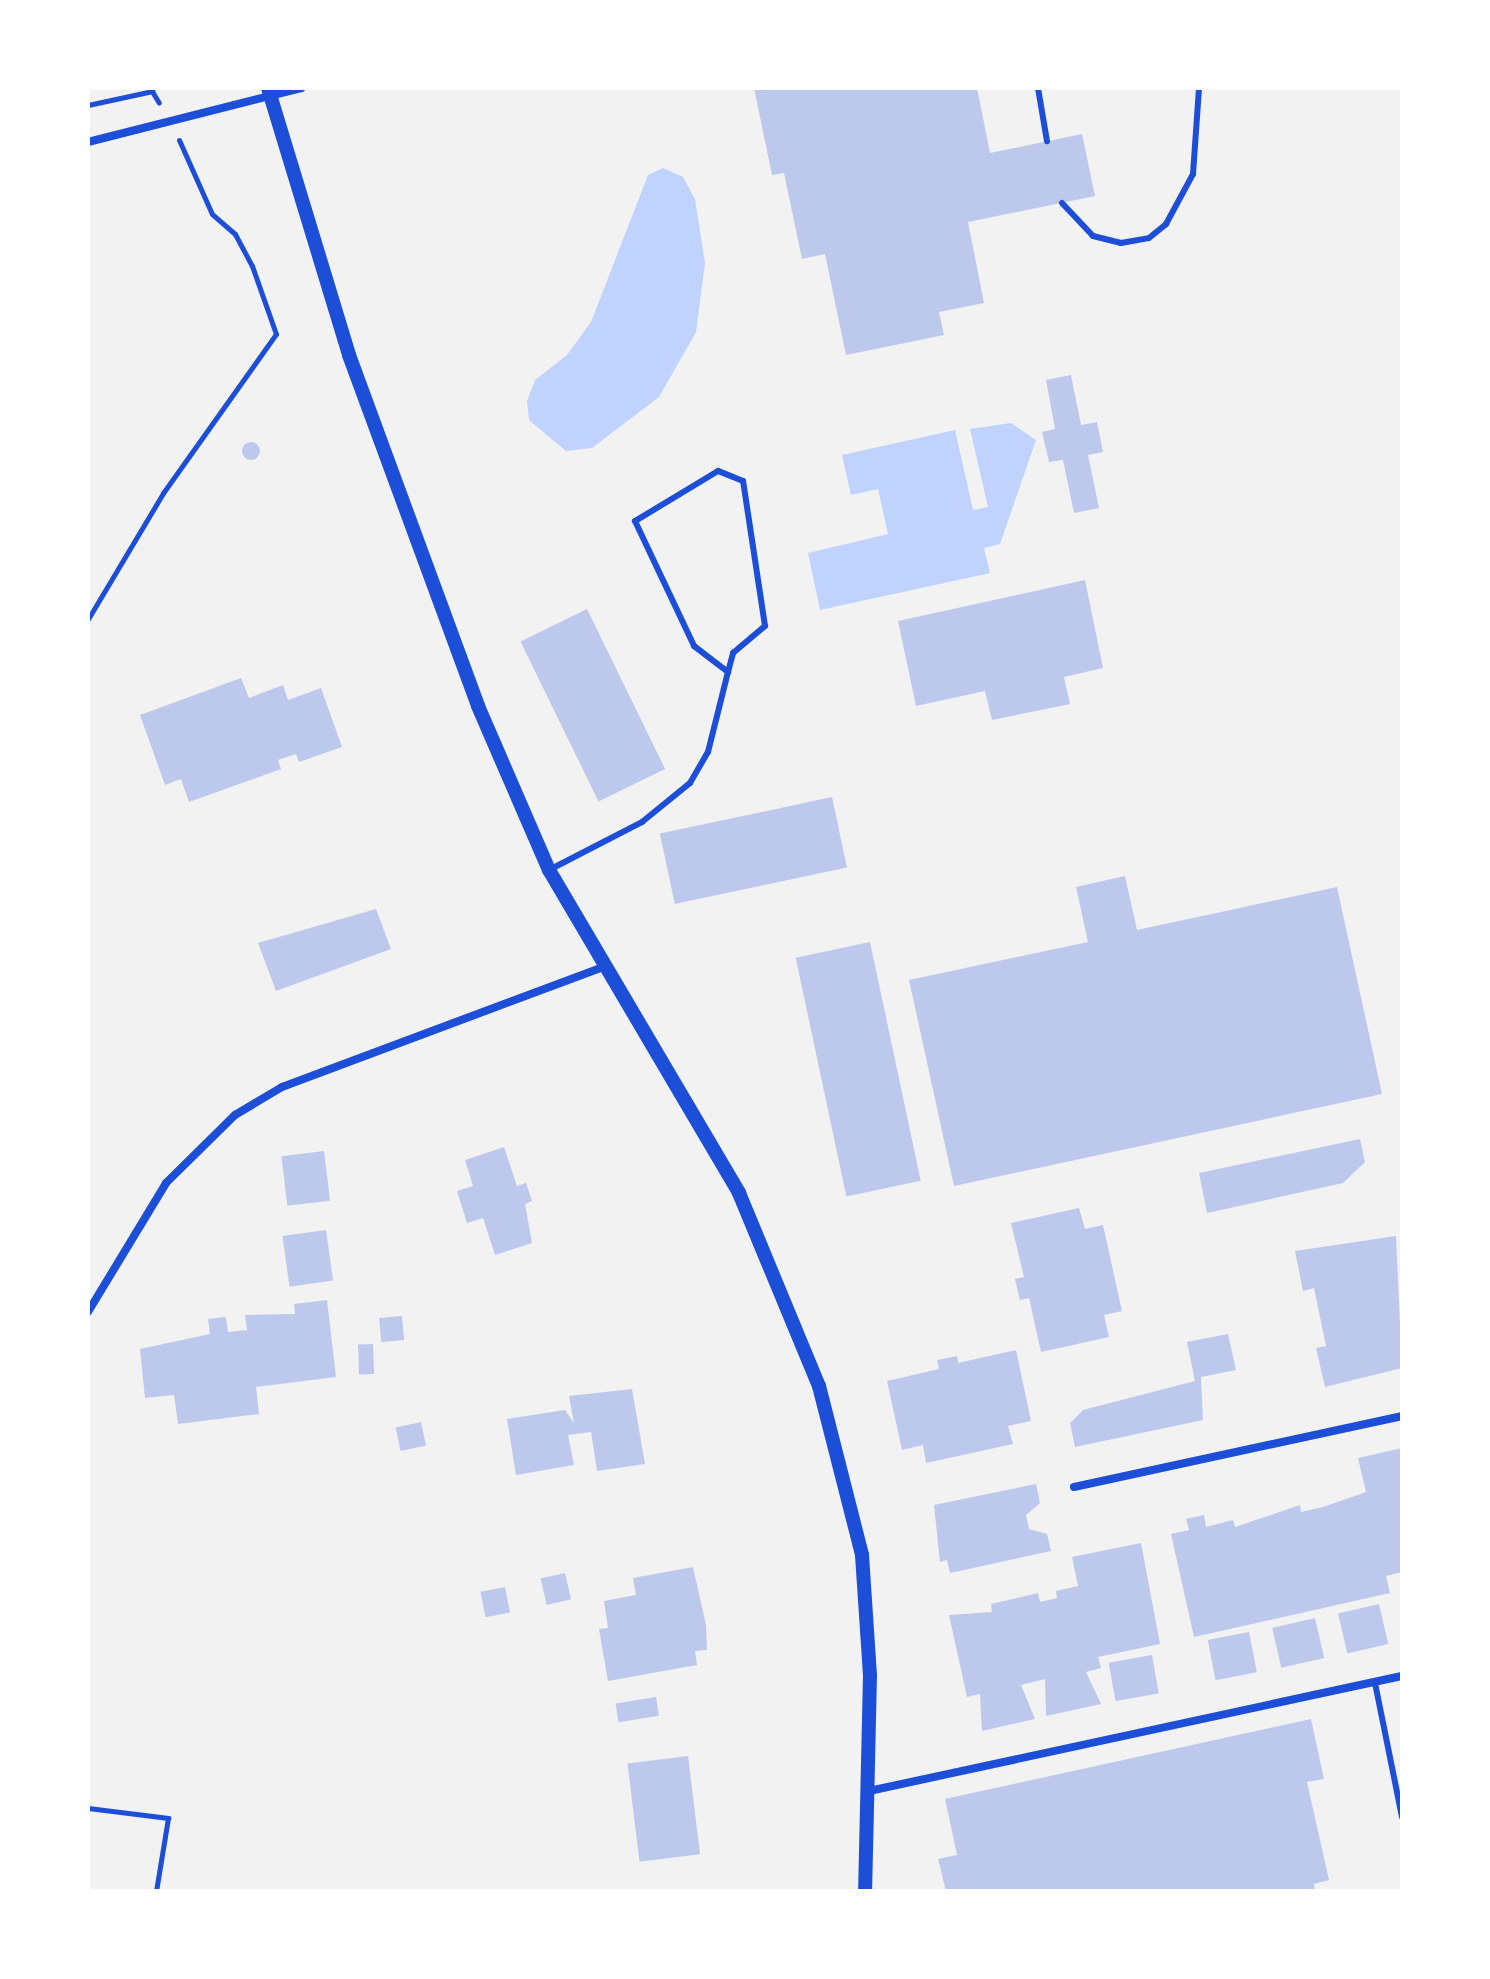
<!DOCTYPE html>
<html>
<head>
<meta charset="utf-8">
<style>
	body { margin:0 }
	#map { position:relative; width:1490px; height:1979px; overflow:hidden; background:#f2f2f2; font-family:"Titillium Web",sans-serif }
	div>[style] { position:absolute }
	.water>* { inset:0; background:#bfd3fe }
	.building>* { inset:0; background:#bdc9ec; transform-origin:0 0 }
	.round { border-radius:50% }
	.path>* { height:5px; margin:-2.5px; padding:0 2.5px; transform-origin:2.5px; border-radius:2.5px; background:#1d4ed8 }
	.service>* { height:6px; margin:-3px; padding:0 3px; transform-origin:3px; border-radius:3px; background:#1d4ed8 }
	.minor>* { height:8px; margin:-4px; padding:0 4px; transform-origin:4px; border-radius:4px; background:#1d4ed8 }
	.tertiary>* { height:14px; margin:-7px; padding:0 7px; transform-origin:7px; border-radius:7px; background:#1d4ed8 }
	span { translate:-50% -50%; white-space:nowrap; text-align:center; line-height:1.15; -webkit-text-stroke:7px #fff; paint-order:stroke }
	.frame { position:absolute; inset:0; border:90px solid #fff; pointer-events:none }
</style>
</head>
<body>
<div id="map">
	<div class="water">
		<i style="clip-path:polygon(663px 168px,683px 177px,695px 199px,705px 263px,696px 332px,659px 397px,592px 448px,566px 451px,529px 420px,527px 401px,535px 380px,567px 355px,591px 322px,648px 175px)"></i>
		<i style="clip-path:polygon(1011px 423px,1036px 440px,1000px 544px,984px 548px,990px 573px,820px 610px,808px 553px,888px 534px,878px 489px,851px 495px,842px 455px,955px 430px,973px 510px,988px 507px,970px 429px)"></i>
	</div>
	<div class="building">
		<i style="clip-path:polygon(754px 88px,977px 88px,990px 153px,1082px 134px,1095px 196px,968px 222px,984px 303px,939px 312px,944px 335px,846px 355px,825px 254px,802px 259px,784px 173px,772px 175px)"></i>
		<i style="clip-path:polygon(1071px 375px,1081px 425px,1097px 422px,1103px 452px,1088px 455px,1099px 508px,1074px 513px,1063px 460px,1049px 462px,1042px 432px,1055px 429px,1046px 380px)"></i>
		<i class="round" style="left:242px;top:442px;width:18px;height:18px"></i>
		<i style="clip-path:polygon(1085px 580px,1103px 668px,1064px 677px,1070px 704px,992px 720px,985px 691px,916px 706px,898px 621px)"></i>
		<i style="left:587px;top:609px;width:178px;height:74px;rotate:64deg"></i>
		<i style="clip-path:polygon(241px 678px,249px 698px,283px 685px,288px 700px,321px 688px,342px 747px,299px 762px,296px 754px,278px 760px,281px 769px,189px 802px,181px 779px,165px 785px,140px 715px)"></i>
		<i style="left:832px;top:797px;width:72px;height:176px;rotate:78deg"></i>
		<i style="clip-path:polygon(1125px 876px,1137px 930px,1337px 887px,1382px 1094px,954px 1186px,909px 980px,1088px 942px,1076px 887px)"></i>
		<i style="clip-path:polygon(376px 909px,391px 949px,276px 991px,258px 943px)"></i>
		<i style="left:870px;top:942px;width:244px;height:76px;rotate:78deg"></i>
		<i style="clip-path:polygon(1360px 1139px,1365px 1162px,1343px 1183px,1207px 1213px,1199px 1173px)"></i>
		<i style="clip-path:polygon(504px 1147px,517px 1186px,526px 1183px,532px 1201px,525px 1204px,532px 1243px,495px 1255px,483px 1218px,467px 1223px,457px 1191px,473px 1186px,465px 1160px)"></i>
		<i style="left:324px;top:1151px;width:50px;height:43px;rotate:83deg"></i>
		<i style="clip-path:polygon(1079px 1208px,1085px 1229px,1103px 1225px,1122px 1311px,1104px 1315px,1109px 1337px,1041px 1352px,1029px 1298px,1020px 1300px,1015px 1279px,1024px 1277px,1011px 1223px)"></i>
		<i style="left:326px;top:1230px;width:51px;height:44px;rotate:82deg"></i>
		<i style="clip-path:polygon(1396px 1236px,1402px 1368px,1325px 1387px,1316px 1348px,1326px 1346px,1314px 1288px,1303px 1291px,1295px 1251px)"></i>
		<i style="clip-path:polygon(327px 1300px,336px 1377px,256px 1387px,259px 1414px,178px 1424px,174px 1395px,145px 1398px,140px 1349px,210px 1334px,208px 1319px,226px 1317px,228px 1332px,247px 1330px,245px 1315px,295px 1314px,294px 1304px)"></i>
		<i style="left:402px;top:1316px;width:24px;height:23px;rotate:85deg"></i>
		<i style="clip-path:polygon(1228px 1334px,1236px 1370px,1201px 1377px,1203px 1420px,1075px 1447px,1070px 1423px,1083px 1410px,1195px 1381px,1187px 1342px)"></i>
		<i style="left:373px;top:1344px;width:30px;height:15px;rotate:88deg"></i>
		<i style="clip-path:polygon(1016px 1350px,1031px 1421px,1008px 1426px,1013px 1444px,926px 1463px,923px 1445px,902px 1450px,887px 1381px,939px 1369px,937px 1360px,957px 1356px,958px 1363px)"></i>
		<i style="clip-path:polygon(632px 1389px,645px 1464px,597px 1471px,591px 1432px,568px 1435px,574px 1465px,516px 1475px,507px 1419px,565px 1410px,574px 1423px,569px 1396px)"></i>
		<i style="left:421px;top:1422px;width:24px;height:26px;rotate:78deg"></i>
		<i style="clip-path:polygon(1402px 1448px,1402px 1572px,1386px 1576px,1390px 1593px,1194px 1637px,1171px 1534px,1189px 1530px,1186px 1519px,1204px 1515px,1206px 1527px,1233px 1520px,1235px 1527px,1300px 1505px,1301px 1512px,1323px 1507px,1366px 1492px,1358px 1458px)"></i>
		<i style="clip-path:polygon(1036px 1484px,1040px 1503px,1026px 1515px,1029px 1529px,1047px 1534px,1051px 1551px,950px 1573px,947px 1560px,940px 1562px,934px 1505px)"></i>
		<i style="clip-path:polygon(1141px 1543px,1160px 1644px,1098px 1657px,1101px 1668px,1086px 1672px,1101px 1704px,1046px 1716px,1045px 1679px,1021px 1685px,1035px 1719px,982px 1731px,980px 1694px,967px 1697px,949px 1615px,992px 1612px,991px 1604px,1038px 1593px,1040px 1602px,1057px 1598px,1056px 1591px,1078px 1586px,1072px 1557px)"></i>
		<i style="clip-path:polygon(693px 1567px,706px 1625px,707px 1650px,695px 1651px,697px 1665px,608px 1681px,599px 1629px,608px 1628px,604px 1601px,636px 1595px,633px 1578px)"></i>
		<i style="left:565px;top:1573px;width:27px;height:25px;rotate:77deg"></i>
		<i style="left:505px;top:1587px;width:26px;height:25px;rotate:79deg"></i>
		<i style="left:1379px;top:1604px;width:41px;height:42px;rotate:77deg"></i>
		<i style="left:1315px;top:1618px;width:41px;height:44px;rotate:77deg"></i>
		<i style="left:1249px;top:1632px;width:41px;height:42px;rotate:79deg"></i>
		<i style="left:1152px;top:1655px;width:39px;height:44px;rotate:80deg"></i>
		<i style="left:656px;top:1697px;width:19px;height:41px;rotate:81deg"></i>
		<i style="clip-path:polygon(1311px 1719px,1324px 1779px,1307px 1782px,1329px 1880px,1314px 1884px,1315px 1891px,946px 1891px,938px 1859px,957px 1855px,945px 1799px)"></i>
		<i style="left:688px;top:1756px;width:99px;height:61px;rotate:83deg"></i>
	</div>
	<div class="path">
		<i style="left:150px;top:88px;width:17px;rotate:59deg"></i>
		<i style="left:88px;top:105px;width:66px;rotate:-12.2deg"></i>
		<i style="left:88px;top:619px;width:147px;rotate:-59.2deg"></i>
		<i style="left:163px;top:493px;width:195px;rotate:-54.6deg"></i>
		<i style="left:276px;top:334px;width:72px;rotate:-109.4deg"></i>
		<i style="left:252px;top:266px;width:36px;rotate:-118deg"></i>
		<i style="left:235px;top:234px;width:30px;rotate:-139deg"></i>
		<i style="left:212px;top:214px;width:81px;rotate:-114deg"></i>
		<i style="left:88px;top:1808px;width:81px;rotate:7.1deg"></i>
		<i style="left:168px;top:1818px;width:74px;rotate:99.3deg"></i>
	</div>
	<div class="service">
		<i style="left:1038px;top:88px;width:54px;rotate:80.4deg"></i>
		<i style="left:1062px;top:203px;width:45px;rotate:46.8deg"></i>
		<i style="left:1093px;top:236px;width:29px;rotate:14deg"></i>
		<i style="left:1121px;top:243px;width:28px;rotate:-10deg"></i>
		<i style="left:1149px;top:238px;width:22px;rotate:-39deg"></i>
		<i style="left:1166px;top:224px;width:57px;rotate:-61.6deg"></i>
		<i style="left:1193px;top:174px;width:86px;rotate:-86deg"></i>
		<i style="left:549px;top:870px;width:105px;rotate:-27.3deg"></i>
		<i style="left:642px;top:822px;width:62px;rotate:-39.1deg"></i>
		<i style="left:690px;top:783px;width:36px;rotate:-60deg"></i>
		<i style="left:708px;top:752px;width:82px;rotate:-76deg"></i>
		<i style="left:728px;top:672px;width:20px;rotate:-75deg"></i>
		<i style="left:733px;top:653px;width:42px;rotate:-40.2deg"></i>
		<i style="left:765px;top:626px;width:147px;rotate:-98.6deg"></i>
		<i style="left:743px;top:481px;width:27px;rotate:-158deg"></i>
		<i style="left:718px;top:471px;width:97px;rotate:148.9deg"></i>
		<i style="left:635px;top:521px;width:138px;rotate:64.7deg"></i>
		<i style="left:694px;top:646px;width:43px;rotate:37.4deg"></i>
		<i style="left:1375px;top:1683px;width:137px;rotate:78.6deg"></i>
	</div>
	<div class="minor">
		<i style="left:88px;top:142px;width:220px;rotate:-14.2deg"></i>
		<i style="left:88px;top:1312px;width:151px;rotate:-58.8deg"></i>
		<i style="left:166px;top:1183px;width:97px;rotate:-44.6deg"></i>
		<i style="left:235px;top:1115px;width:55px;rotate:-30.8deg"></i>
		<i style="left:282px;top:1087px;width:343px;rotate:-20.5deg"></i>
		<i style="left:1074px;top:1487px;width:336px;rotate:-12.2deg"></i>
		<i style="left:869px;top:1791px;width:545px;rotate:-12.18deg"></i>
	</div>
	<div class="tertiary">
		<i style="left:268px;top:88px;width:279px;rotate:73.1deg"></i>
		<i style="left:349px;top:355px;width:374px;rotate:69.8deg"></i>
		<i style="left:478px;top:706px;width:179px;rotate:66.6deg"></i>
		<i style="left:549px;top:870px;width:375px;rotate:59.5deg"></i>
		<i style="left:739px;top:1193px;width:209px;rotate:67.5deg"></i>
		<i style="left:819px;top:1386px;width:174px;rotate:75.7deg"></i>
		<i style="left:862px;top:1555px;width:120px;rotate:86.2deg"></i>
		<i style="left:870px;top:1675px;width:216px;rotate:91.3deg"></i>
	</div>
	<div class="frame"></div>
</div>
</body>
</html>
